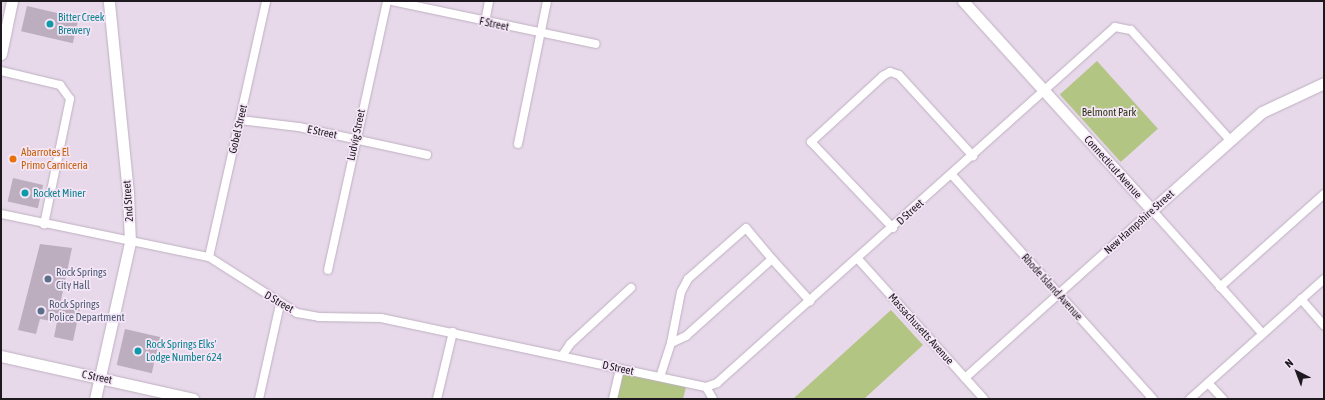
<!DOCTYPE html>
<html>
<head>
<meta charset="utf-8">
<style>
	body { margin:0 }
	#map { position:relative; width:1325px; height:400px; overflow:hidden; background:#e7d9ea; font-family:"Asap Condensed",sans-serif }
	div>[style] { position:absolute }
	.green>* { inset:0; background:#b2c582; transform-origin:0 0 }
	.building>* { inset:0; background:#bcaebe; transform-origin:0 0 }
	.roads { filter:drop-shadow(0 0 1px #beb0c0) drop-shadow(0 0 1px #beb0c0) }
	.street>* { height:8px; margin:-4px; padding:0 4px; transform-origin:4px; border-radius:4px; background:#fff }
	.secondary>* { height:11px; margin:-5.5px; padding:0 5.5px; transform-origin:5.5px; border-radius:5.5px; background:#fff }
	.dots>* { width:11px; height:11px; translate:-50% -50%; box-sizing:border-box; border:2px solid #f5e6f7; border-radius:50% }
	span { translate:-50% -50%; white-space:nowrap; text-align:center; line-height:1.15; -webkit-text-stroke:3.5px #f5e6f7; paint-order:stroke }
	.culture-label { font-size:11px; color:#0d838f }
	.left { translate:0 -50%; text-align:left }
	.street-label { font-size:11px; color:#1e191f }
	.park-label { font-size:11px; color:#2c3511 }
	.food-label { font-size:11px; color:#c56008 }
	.service-label { font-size:11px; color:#4e5e75 }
	.frame { position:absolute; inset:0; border:2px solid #1e191f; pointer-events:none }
	.north { position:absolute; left:1277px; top:352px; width:40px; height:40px; -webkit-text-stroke:3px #f5e6f7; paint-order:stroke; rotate:318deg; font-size:11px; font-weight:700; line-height:16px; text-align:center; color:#1e191f }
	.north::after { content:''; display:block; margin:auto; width:14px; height:18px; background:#1e191f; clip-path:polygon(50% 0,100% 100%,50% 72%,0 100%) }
</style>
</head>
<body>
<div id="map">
	<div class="green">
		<i style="left:1097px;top:61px;width:91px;height:50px;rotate:48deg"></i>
		<i style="clip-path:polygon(891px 310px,923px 345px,864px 399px,793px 399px)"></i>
		<i style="clip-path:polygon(620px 369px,687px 383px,683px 399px,613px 399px)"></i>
	</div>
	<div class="building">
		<i style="left:27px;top:6px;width:53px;height:26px;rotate:13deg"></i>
		<i style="left:13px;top:178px;width:31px;height:24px;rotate:13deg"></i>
		<i style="clip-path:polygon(40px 244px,72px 248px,61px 300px,81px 304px,73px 341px,54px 337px,57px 322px,40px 319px,36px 334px,18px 330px)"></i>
		<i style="left:125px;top:329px;width:36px;height:37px;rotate:13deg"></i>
	</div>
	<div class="roads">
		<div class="street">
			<i style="left:392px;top:1px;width:208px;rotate:11.9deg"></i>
			<i style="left:485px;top:22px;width:21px;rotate:-79deg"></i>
			<i style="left:1px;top:71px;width:61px;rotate:13.3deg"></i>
			<i style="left:60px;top:85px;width:17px;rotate:54deg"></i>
			<i style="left:70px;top:99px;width:128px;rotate:101.7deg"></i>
			<i style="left:240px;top:120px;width:59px;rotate:6.8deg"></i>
			<i style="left:299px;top:127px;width:131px;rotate:12.3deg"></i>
			<i style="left:518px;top:144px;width:146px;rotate:-78.5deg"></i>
			<i style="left:952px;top:175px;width:301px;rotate:48.1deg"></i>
			<i style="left:1px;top:214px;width:212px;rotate:11.7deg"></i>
			<i style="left:209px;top:257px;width:104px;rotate:32.5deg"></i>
			<i style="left:297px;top:313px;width:22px;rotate:10deg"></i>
			<i style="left:319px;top:317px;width:62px;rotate:0.9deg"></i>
			<i style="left:381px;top:318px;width:332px;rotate:12deg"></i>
			<i style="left:706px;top:387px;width:12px;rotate:-20deg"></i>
			<i style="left:717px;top:383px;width:534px;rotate:-41.81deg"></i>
			<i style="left:1115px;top:27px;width:16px;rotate:11deg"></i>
			<i style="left:1131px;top:30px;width:148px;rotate:48deg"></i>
			<i style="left:893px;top:228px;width:119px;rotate:-133.6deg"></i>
			<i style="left:811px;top:142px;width:98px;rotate:-42.5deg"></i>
			<i style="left:883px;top:76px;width:8px;rotate:-30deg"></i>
			<i style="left:890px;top:72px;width:9px;rotate:18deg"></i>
			<i style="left:899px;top:75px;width:110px;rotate:47.6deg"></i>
			<i style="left:209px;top:257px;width:262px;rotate:-77.4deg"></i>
			<i style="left:772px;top:259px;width:40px;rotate:-130deg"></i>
			<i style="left:746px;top:228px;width:77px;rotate:138.7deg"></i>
			<i style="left:688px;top:279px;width:15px;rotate:118deg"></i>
			<i style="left:681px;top:292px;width:52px;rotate:101.1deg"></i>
			<i style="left:671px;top:343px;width:17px;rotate:-25deg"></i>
			<i style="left:686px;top:336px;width:115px;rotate:-41.8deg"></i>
			<i style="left:772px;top:259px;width:57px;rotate:47.9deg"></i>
			<i style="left:858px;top:259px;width:188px;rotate:48deg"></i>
			<i style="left:328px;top:270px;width:275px;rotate:-77.6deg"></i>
			<i style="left:1220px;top:287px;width:140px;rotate:-41.8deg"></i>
			<i style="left:1301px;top:299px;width:35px;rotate:49deg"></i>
			<i style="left:562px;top:356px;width:14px;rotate:-56deg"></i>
			<i style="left:570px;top:344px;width:83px;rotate:-42.6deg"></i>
			<i style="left:660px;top:377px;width:36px;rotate:-72deg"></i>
			<i style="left:965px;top:378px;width:251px;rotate:-41.9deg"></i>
			<i style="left:1152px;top:210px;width:166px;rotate:48.2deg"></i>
			<i style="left:1208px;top:383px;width:22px;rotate:47deg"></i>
			<i style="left:706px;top:387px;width:14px;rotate:60deg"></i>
			<i style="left:259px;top:399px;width:97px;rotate:-77.5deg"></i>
			<i style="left:437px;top:399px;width:69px;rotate:-76.6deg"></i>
			<i style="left:613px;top:399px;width:31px;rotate:-77deg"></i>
			<i style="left:1190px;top:399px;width:180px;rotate:-41.8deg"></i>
		</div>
		<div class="secondary">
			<i style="left:963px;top:1px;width:282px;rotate:47.9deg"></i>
			<i style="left:1152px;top:210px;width:147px;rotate:-41.7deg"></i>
			<i style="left:1262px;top:112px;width:68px;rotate:-25.1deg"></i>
			<i style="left:1px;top:54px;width:54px;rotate:-78.3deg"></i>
			<i style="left:1px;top:356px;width:197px;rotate:12.6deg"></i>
			<i style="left:95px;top:399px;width:160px;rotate:-77.4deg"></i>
			<i style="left:130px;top:243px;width:50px;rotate:-92.3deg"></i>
			<i style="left:128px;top:193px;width:193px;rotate:-95.7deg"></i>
		</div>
	</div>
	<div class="dots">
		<i style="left:50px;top:24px;background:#0f9aa8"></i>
		<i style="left:13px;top:159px;background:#e8710a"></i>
		<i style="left:25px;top:193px;background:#0f9aa8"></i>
		<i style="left:48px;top:279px;background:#5c6f8a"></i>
		<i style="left:41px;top:311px;background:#5c6f8a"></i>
		<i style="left:138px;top:351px;background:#0f9aa8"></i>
	</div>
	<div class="culture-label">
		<span class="left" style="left:58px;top:24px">Bitter Creek<br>Brewery</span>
		<span class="left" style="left:33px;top:193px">Rocket Miner</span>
		<span class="left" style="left:146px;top:351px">Rock Springs Elks'<br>Lodge Number 624</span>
	</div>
	<div class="street-label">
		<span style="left:494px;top:24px;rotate:12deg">F Street</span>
		<span style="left:238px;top:129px;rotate:-77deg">Gobel Street</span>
		<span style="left:322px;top:132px;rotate:12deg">E Street</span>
		<span style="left:356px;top:135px;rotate:-78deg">Ludvig Street</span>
		<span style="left:1113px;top:167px;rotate:48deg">Connecticut Avenue</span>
		<span style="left:128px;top:201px;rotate:-94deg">2nd Street</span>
		<span style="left:910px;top:212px;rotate:-42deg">D Street</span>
		<span style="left:1139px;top:222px;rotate:-42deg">New Hampshire Street</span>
		<span style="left:1052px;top:287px;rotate:48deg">Rhode Island Avenue</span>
		<span style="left:279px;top:302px;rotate:30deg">D Street</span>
		<span style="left:921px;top:329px;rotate:48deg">Massachusetts Avenue</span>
		<span style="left:618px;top:368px;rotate:12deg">D Street</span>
		<span style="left:97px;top:377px;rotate:12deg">C Street</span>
	</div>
	<div class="park-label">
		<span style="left:1109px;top:112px">Belmont Park</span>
	</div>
	<div class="food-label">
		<span class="left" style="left:21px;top:159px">Abarrotes El<br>Primo Carniceria</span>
	</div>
	<div class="service-label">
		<span class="left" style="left:56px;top:279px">Rock Springs<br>City Hall</span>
		<span class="left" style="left:49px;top:311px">Rock Springs<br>Police Department</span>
	</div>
	<div class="frame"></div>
	<div class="north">N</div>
</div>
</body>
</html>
